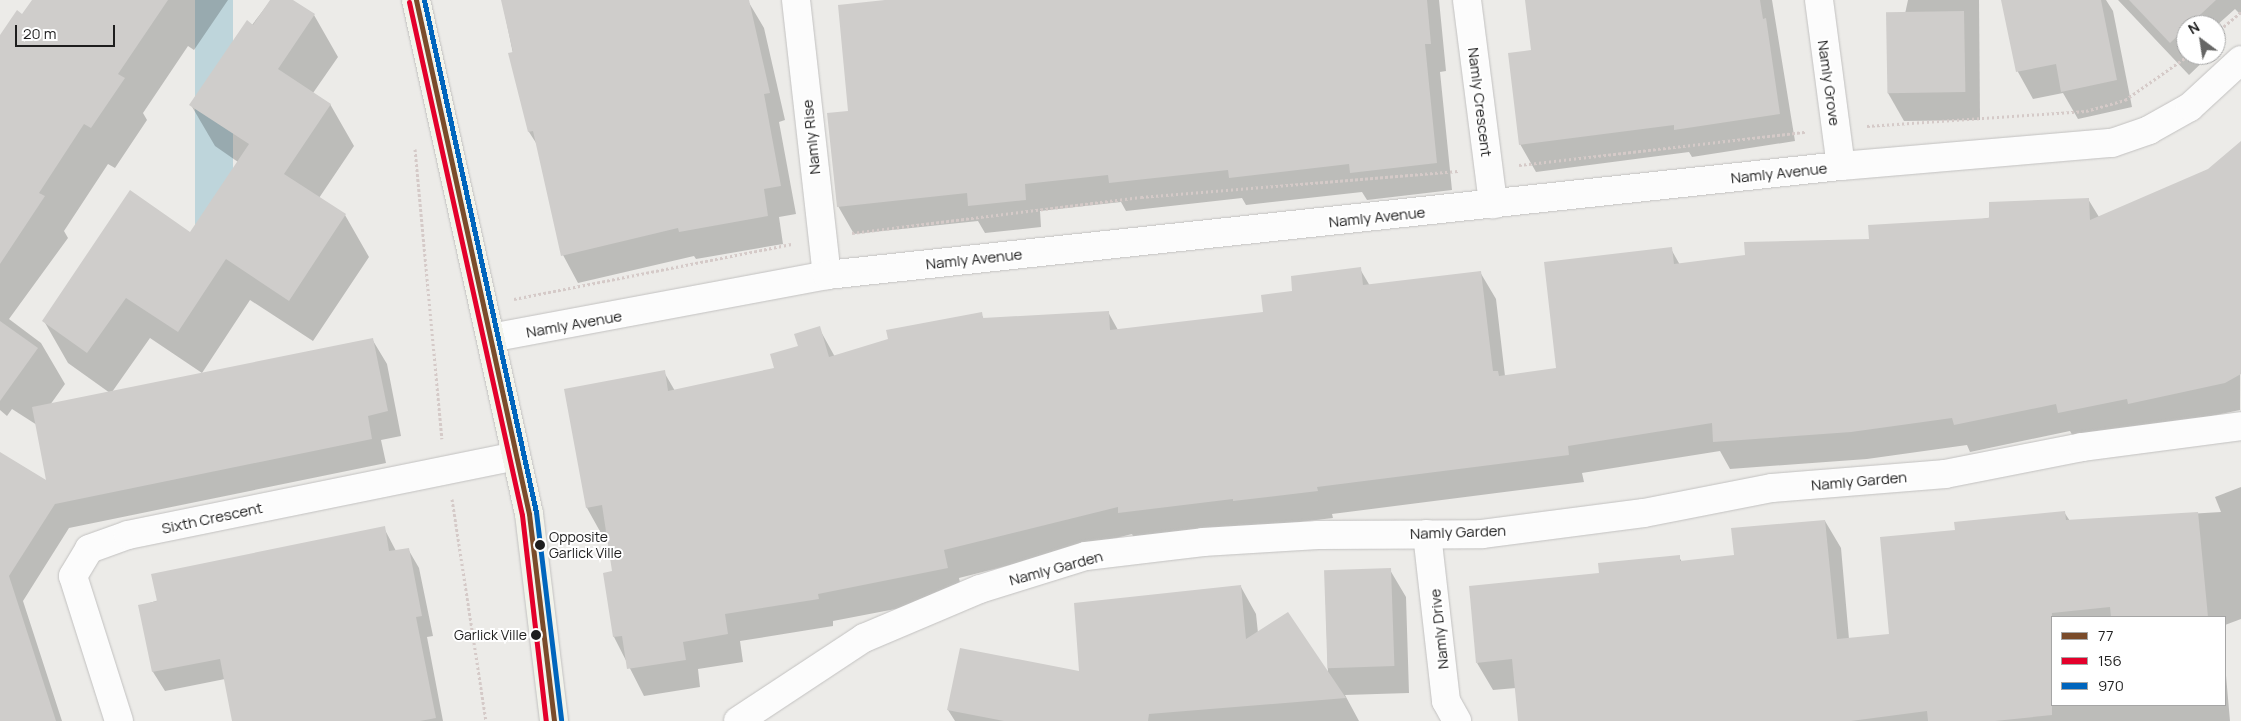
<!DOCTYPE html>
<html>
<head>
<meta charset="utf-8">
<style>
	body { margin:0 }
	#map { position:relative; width:2241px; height:721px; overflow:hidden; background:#ecebe8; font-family:Manrope,sans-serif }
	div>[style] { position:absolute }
	.water>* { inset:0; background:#bed5db; transform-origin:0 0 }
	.shadow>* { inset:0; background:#0003 }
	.building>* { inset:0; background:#cfcdcb; transform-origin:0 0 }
	.path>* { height:3px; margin-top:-1.5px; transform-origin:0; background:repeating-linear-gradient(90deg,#d5cac8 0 2.5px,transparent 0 5px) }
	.roads { filter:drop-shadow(0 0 1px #c2c1c0) drop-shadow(0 0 1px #c2c1c0) }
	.street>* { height:28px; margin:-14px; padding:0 14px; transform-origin:14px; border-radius:14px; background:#fcfcfc }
	.secondary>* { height:28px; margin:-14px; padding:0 14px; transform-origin:14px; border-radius:14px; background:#f2f3eb }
	.bus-1>* { height:5px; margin:-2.5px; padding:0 2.5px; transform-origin:2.5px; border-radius:2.5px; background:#7a4b2a }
	.bus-2>* { height:5px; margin:-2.5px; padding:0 2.5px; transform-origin:2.5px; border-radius:2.5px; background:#e4002b }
	.bus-3>* { height:5px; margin:-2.5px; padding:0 2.5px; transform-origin:2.5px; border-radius:2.5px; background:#0065bd }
	.dots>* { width:14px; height:14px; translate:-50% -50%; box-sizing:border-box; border:2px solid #fff; border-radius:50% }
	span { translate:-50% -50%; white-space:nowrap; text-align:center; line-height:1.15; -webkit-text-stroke:4px #fff; paint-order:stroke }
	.bus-label { font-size:14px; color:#1e1e1e }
	.left { translate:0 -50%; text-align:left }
	.right { translate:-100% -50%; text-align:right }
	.street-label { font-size:15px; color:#1e1e1e }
	.legend { position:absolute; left:2051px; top:616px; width:175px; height:90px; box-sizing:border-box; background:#fff; border:1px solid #a5a5a5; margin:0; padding:6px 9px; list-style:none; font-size:15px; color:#1e1e1e }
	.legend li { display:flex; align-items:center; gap:10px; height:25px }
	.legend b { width:25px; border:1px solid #a5a5a5 }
	.north { position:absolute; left:2176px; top:15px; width:50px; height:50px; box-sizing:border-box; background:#fff; border:1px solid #a5a5a5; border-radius:50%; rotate:329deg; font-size:14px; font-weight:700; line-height:20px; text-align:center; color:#1e1e1e }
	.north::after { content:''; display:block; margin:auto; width:18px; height:22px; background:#666665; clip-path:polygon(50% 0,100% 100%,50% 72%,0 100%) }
	.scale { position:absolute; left:15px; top:25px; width:100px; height:22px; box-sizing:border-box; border:2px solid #1e1e1e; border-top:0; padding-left:6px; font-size:15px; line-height:18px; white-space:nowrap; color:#1e1e1e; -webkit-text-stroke:4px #fff; paint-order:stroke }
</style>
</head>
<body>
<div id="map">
	<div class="water">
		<i style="left:195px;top:0;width:38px;height:256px"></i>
	</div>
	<div class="shadow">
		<i style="clip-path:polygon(33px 0,228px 0,194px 50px,188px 46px,143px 113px,147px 120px,115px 168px,108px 164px,64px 231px,68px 238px,9px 319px,41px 343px,65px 384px,50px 405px,110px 393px,68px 363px,44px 321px,190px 234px,238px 162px,215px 146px,191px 105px,271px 0,291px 0,314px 15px,338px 57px,313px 93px,330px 104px,354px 146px,319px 198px,345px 215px,369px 257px,313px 341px,250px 300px,202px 373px,150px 338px,112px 392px,372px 339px,387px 364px,401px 436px,381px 440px,386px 463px,69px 528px,23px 601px,62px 721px,0 721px,0 453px,48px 482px,37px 425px,12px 409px,7px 416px,0 410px,0 38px,23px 16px)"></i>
		<i style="clip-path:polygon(502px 0,748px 1px,764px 28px,785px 120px,779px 122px,796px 214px,779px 217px,783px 244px,696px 259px,694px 256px,578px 283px,563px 255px,538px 146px,529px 132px)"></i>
		<i style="clip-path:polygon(897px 0,1439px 0,1446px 71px,1440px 72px,1452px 190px,1367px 200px,1362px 192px,1246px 205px,1242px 198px,1126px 211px,1121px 202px,1040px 211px,1041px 227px,985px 233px,978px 221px,854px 234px,838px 206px,850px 112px)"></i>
		<i style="clip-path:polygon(1526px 0,1772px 0,1795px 141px,1692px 157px,1689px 152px,1536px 172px,1520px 144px,1532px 52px)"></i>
		<i style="clip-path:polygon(1908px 0,1979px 0,1980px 120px,1904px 121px,1888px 93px)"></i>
		<i style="clip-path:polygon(2016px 0,2106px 0,2113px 11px,2132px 107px,2078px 119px,2063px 93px,2033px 99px,2018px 72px,2003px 3px)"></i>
		<i style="clip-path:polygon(2241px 0,2241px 15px,2235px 9px,2216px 26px,2186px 25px,2186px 55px,2210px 55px,2189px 75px,2118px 0)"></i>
		<i style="clip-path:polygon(2241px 143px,2240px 410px,2145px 430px,2075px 440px,2070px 431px,1970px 452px,1967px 445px,1867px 459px,1730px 469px,1720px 451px,1582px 473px,1584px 482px,1332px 514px,1333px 518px,1250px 528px,1135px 540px,1132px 534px,959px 578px,963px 596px,833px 621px,833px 626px,740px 641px,743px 662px,698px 669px,700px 687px,644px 696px,614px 637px,604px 574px,614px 572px,608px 534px,602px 535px,587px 508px,565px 390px,664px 372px,675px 391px,776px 369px,819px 328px,835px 357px,981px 314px,984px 319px,1108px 312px,1118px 330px,1265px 313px,1294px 292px,1360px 269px,1370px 286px,1480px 272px,1496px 299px,1505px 376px,1558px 370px,1671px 249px,1680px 265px,1870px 240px,2088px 199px,2099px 217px,2209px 170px)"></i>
		<i style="clip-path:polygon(2241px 487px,2241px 619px,2225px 625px,2225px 617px,2052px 617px,2052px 705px,2225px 705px,2225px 664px,2230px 721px,1520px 721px,1516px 688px,1493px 690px,1477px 663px,1601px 574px,1679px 557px,1682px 562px,1735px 556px,1825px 521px,1841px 548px,1849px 639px,1890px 635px,1956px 531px,2064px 512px,2070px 521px,2221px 512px,2215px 497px)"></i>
		<i style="clip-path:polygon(384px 528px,396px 551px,408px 549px,419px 568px,433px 636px,427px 637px,443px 721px,233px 721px,225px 679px,165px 691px,153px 672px,140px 606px)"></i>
		<i style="clip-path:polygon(1390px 570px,1406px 597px,1409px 693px,1345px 695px,1359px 721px,955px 721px,948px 710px,1080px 673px,1241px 587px,1256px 614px,1258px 633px,1328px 674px,1325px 572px)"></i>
	</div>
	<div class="building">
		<i style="clip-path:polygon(32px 0,168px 0,118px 74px,125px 78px,91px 128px,84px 124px,39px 193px,45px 196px,0 264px,0 35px,17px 10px,22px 14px)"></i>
		<i style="clip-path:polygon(270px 0,293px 0,315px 14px,278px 69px,331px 104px,284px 174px,346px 214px,289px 301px,226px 259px,178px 332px,126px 298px,87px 353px,42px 321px,130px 190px,190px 232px,249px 144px,189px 105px,247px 20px,253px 25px)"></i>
		<i style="clip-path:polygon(501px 0,749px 0,770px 93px,764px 94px,781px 186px,764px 189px,768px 216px,679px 232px,678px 228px,561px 256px,533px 131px,528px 132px,508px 53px,513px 52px)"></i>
		<i style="clip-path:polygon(885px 0,1427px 0,1431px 44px,1425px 44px,1437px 163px,1350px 173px,1349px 164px,1229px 178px,1228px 170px,1109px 183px,1108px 175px,1025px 184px,1026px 200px,968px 206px,967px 193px,837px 207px,827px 113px,848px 111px,838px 5px)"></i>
		<i style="clip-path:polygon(1525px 0,1760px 0,1763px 19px,1766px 18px,1780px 114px,1674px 130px,1674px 125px,1519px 145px,1508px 53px,1531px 50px)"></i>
		<i style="clip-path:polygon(2001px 0,2101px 0,2117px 80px,2061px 92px,2056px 64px,2016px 72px)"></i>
		<i style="clip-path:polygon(2129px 0,2216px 0,2170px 43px)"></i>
		<i style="left:1964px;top:11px;width:81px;height:78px;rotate:89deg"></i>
		<i style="clip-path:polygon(2241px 141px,2241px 374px,2225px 383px,2128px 404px,2127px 399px,2058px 413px,2056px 404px,1954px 425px,1952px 418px,1851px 432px,1713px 442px,1712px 423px,1568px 446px,1569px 455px,1317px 487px,1318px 491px,1233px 501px,1233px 499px,1118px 513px,1118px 507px,944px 550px,948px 568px,818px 594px,819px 599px,725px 614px,728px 634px,683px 642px,686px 660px,627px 669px,622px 636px,613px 637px,603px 573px,612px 571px,602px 505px,586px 508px,564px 389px,665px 370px,668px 391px,774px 368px,770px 354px,798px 346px,794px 334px,820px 326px,829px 357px,888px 339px,886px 330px,982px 312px,983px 318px,1109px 311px,1110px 330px,1263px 312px,1261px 295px,1292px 291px,1291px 276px,1361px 267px,1363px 285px,1481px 271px,1493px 371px,1498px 371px,1499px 376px,1556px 368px,1544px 262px,1672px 247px,1674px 264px,1745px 255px,1744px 242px,1869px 239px,1868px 225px,1989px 218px,1989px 202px,2089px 198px,2090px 220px,2208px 169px)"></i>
		<i style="clip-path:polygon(0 321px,38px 348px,0 401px)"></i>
		<i style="clip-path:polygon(373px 338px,388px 411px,368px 416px,372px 439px,55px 504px,9px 576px,56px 721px,0 721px,0 452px,46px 480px,32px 407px)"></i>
		<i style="clip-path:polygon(2065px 511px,2066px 520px,2198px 512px,2208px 617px,2111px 617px,2110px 607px,2052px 613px,2052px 715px,1995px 721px,1928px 721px,1927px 711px,1851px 721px,1518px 721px,1512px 659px,1476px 663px,1469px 586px,1599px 573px,1598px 563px,1680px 555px,1680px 561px,1734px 555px,1731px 528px,1825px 520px,1837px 639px,1889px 634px,1880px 537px,1955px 530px,1954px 522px)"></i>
		<i style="clip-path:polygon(385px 526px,389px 551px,409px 548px,422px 616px,416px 617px,436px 718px,420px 721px,232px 721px,220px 659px,152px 672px,138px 605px,157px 601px,151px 574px)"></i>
		<i style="left:1391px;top:568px;width:98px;height:67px;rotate:88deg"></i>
		<i style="clip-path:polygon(1241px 585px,1246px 639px,1288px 612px,1346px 698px,1149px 714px,1148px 721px,1004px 721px,947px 710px,960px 648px,1079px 671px,1074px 603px)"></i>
	</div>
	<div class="path">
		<i style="left:2216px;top:33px;width:33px;rotate:-40deg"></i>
		<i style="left:1867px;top:126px;width:220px;rotate:-3.9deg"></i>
		<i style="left:2086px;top:111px;width:41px;rotate:-15.8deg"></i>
		<i style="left:2125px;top:100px;width:78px;rotate:-35.1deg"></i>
		<i style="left:415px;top:149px;width:291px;rotate:84.7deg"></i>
		<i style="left:1519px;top:165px;width:289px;rotate:-6.6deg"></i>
		<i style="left:852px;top:233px;width:291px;rotate:-7.1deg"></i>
		<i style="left:1141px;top:197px;width:318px;rotate:-4.7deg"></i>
		<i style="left:514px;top:299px;width:283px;rotate:-11.2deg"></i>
		<i style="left:452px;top:499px;width:225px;rotate:81.3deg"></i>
	</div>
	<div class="roads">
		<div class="street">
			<i style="left:796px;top:0;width:277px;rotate:83.6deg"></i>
			<i style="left:1467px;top:0;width:206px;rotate:82.7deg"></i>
			<i style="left:1819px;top:0;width:167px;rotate:82.5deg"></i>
			<i style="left:491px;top:338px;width:342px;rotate:-10.6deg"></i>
			<i style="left:827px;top:275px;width:1020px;rotate:-6.14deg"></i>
			<i style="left:1841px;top:166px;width:272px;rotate:-4.9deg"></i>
			<i style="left:2112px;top:143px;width:39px;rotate:-19deg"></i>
			<i style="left:2149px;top:130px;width:47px;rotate:-29.3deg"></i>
			<i style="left:2190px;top:107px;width:69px;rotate:-42.7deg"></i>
			<i style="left:1427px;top:534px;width:168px;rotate:83.5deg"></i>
			<i style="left:1446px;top:701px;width:23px;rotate:61deg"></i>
			<i style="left:119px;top:721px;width:152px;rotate:-107.6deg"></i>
			<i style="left:73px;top:576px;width:31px;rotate:-59deg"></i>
			<i style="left:89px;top:549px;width:41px;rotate:-19.7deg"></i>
			<i style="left:128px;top:535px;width:396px;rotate:-11.5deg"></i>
			<i style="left:738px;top:721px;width:151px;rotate:-33.4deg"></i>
			<i style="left:864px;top:638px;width:126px;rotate:-22.9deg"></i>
			<i style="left:980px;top:589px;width:111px;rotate:-17.3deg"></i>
			<i style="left:1086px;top:556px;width:118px;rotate:-6.8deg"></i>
			<i style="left:1203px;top:542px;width:115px;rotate:-3.5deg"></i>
			<i style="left:1318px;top:535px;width:164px;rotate:-0.3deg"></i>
			<i style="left:1482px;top:534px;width:163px;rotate:-7.4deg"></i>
			<i style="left:1644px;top:513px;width:130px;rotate:-11.1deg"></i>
			<i style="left:1772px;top:488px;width:174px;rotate:-4.6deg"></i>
			<i style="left:1945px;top:474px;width:140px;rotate:-11.1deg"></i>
			<i style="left:2082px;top:447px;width:160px;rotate:-7.5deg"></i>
		</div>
		<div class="secondary">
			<i style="left:416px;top:0;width:526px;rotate:77.6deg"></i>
			<i style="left:529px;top:514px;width:209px;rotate:83.1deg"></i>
		</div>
	</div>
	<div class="bus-1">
		<i style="left:416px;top:0;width:526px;rotate:77.6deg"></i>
		<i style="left:529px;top:514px;width:209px;rotate:83.1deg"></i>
	</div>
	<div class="bus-2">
		<i style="left:409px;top:2px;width:525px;rotate:77.58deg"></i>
		<i style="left:522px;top:515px;width:207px;rotate:83.4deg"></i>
	</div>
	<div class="bus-3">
		<i style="left:424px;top:0;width:524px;rotate:77.66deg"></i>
		<i style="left:536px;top:512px;width:209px;rotate:83.1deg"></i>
	</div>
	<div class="dots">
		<i style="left:540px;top:545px;background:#1e1e1e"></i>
		<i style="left:536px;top:635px;background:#1e1e1e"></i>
	</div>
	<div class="bus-label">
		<span class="left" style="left:549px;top:545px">Opposite<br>Garlick Ville</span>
		<span class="right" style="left:527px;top:635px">Garlick Ville</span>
	</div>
	<div class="street-label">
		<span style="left:1829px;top:83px;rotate:82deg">Namly Grove</span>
		<span style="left:1480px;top:102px;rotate:83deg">Namly Crescent</span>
		<span style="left:811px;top:137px;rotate:-96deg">Namly Rise</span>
		<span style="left:1779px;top:173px;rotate:-6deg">Namly Avenue</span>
		<span style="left:1377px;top:217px;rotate:-6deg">Namly Avenue</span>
		<span style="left:974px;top:259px;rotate:-6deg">Namly Avenue</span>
		<span style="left:574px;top:324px;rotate:-10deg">Namly Avenue</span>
		<span style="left:1859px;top:481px;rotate:-5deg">Namly Garden</span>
		<span style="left:212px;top:518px;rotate:-12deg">Sixth Crescent</span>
		<span style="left:1458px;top:532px;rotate:-2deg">Namly Garden</span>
		<span style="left:1056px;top:568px;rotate:-15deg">Namly Garden</span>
		<span style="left:1439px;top:629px;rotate:-96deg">Namly Drive</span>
	</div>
	<ul class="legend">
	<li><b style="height:6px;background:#7a4b2a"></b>77</li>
	<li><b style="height:6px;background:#e4002b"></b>156</li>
	<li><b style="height:6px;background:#0065bd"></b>970</li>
	</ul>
	<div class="north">N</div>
	<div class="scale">20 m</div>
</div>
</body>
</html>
